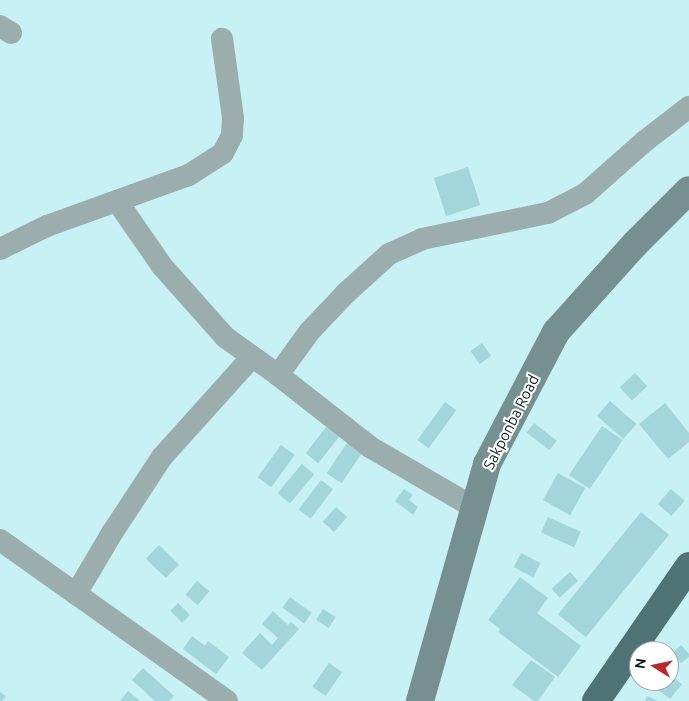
<!DOCTYPE html>
<html>
<head>
<meta charset="utf-8">
<style>
	body { margin:0 }
	#map { position:relative; width:689px; height:701px; overflow:hidden; background:#c7f1f5; font-family:Ubuntu,sans-serif }
	div>[style] { position:absolute }
	.building>* { inset:0; background:#a2d6da; transform-origin:0 0 }
	.minor>* { height:22px; margin:-11px; padding:0 11px; transform-origin:11px; border-radius:11px; background:#9cadae }
	.secondary>* { height:28px; margin:-14px; padding:0 14px; transform-origin:14px; border-radius:14px; background:#769092 }
	.trunk>* { height:28px; margin:-14px; padding:0 14px; transform-origin:14px; border-radius:14px; background:#4f7275 }
	span { translate:-50% -50%; white-space:nowrap; text-align:center; line-height:1.15; -webkit-text-stroke:4px #fff; paint-order:stroke }
	.street-label { font-size:15px; color:#0a1a1b }
	.north { position:absolute; left:629px; top:641px; width:50px; height:50px; box-sizing:border-box; background:#fff; border:1px solid #9da3a4; border-radius:50%; rotate:280deg; font-size:14px; font-weight:700; line-height:20px; text-align:center; color:#0a1a1b }
	.north::after { content:''; display:block; margin:auto; width:18px; height:22px; background:#b8282f; clip-path:polygon(50% 0,100% 100%,50% 72%,0 100%) }
</style>
</head>
<body>
<div id="map">
	<div class="building">
		<i style="left:468px;top:167px;width:40px;height:36px;rotate:72deg"></i>
		<i style="left:482px;top:343px;width:16px;height:14px;rotate:55deg"></i>
		<i style="left:635px;top:373px;width:18px;height:21px;rotate:47deg"></i>
		<i style="left:610px;top:401px;width:35px;height:20px;rotate:41deg"></i>
		<i style="left:445px;top:402px;width:14px;height:47px;rotate:36deg"></i>
		<i style="clip-path:polygon(665px 403px,689px 433px,689px 442px,668px 459px,639px 424px)"></i>
		<i style="left:331px;top:421px;width:16px;height:41px;rotate:38deg"></i>
		<i style="left:534px;top:423px;width:29px;height:12px;rotate:38deg"></i>
		<i style="left:602px;top:426px;width:25px;height:59px;rotate:34deg"></i>
		<i style="left:349px;top:440px;width:18px;height:40px;rotate:34deg"></i>
		<i style="left:281px;top:445px;width:17px;height:40px;rotate:36deg"></i>
		<i style="left:302px;top:464px;width:16px;height:38px;rotate:40deg"></i>
		<i style="left:558px;top:473px;width:31px;height:31px;rotate:29deg"></i>
		<i style="left:321px;top:480px;width:15px;height:37px;rotate:37deg"></i>
		<i style="clip-path:polygon(404px 489px,413px 495px,409px 500px,418px 507px,413px 515px,395px 501px)"></i>
		<i style="left:671px;top:489px;width:18px;height:20px;rotate:41deg"></i>
		<i style="left:336px;top:507px;width:15px;height:20px;rotate:42deg"></i>
		<i style="left:641px;top:512px;width:36px;height:132px;rotate:39deg"></i>
		<i style="left:548px;top:517px;width:36px;height:17px;rotate:24deg"></i>
		<i style="left:159px;top:545px;width:28px;height:19px;rotate:44deg"></i>
		<i style="left:521px;top:553px;width:22px;height:16px;rotate:27deg"></i>
		<i style="left:570px;top:572px;width:12px;height:25px;rotate:48deg"></i>
		<i style="clip-path:polygon(520px 577px,548px 598px,537px 613px,581px 646px,558px 677px,498px 632px,500px 629px,488px 620px)"></i>
		<i style="left:197px;top:581px;width:16px;height:18px;rotate:40deg"></i>
		<i style="left:290px;top:597px;width:27px;height:13px;rotate:36deg"></i>
		<i style="left:178px;top:603px;width:17px;height:11px;rotate:45deg"></i>
		<i style="left:323px;top:609px;width:15px;height:13px;rotate:32deg"></i>
		<i style="clip-path:polygon(273px 611px,288px 625px,291px 622px,299px 629px,262px 670px,242px 653px,260px 633px,272px 645px,278px 638px,262px 624px)"></i>
		<i style="clip-path:polygon(192px 636px,205px 646px,208px 641px,229px 657px,216px 674px,183px 649px)"></i>
		<i style="clip-path:polygon(681px 645px,689px 654px,689px 657px,681px 663px,672px 653px)"></i>
		<i style="clip-path:polygon(531px 660px,555px 677px,538px 701px,534px 701px,512px 685px)"></i>
		<i style="left:329px;top:663px;width:16px;height:29px;rotate:35deg"></i>
		<i style="clip-path:polygon(143px 668px,174px 696px,169px 701px,155px 701px,132px 680px)"></i>
		<i style="clip-path:polygon(669px 674px,682px 684px,670px 699px,652px 685px,656px 681px,669px 681px)"></i>
		<i style="clip-path:polygon(128px 691px,140px 701px,120px 701px)"></i>
		<i style="clip-path:polygon(0 692px,6px 696px,2px 701px,0 701px)"></i>
		<i style="clip-path:polygon(647px 696px,658px 701px,645px 701px)"></i>
	</div>
	<div class="minor">
		<i style="left:0;top:26px;width:13px;rotate:32deg"></i>
		<i style="left:117px;top:201px;width:79px;rotate:55.3deg"></i>
		<i style="left:162px;top:266px;width:95px;rotate:48.4deg"></i>
		<i style="left:225px;top:337px;width:65px;rotate:35.6deg"></i>
		<i style="left:278px;top:375px;width:117px;rotate:38deg"></i>
		<i style="left:370px;top:447px;width:121px;rotate:30.2deg"></i>
		<i style="left:0;top:249px;width:52px;rotate:-26.1deg"></i>
		<i style="left:47px;top:226px;width:151px;rotate:-19.8deg"></i>
		<i style="left:189px;top:175px;width:40px;rotate:-32.9deg"></i>
		<i style="left:223px;top:153px;width:20px;rotate:-63deg"></i>
		<i style="left:232px;top:135px;width:17px;rotate:-87deg"></i>
		<i style="left:233px;top:118px;width:80px;rotate:-97.9deg"></i>
		<i style="left:278px;top:375px;width:54px;rotate:-54deg"></i>
		<i style="left:310px;top:331px;width:52px;rotate:-46.5deg"></i>
		<i style="left:346px;top:293px;width:58px;rotate:-42.2deg"></i>
		<i style="left:389px;top:254px;width:36px;rotate:-24deg"></i>
		<i style="left:422px;top:239px;width:129px;rotate:-11.7deg"></i>
		<i style="left:548px;top:213px;width:42px;rotate:-27.2deg"></i>
		<i style="left:585px;top:194px;width:80px;rotate:-41.5deg"></i>
		<i style="left:645px;top:141px;width:56px;rotate:-37.7deg"></i>
		<i style="left:0;top:540px;width:278px;rotate:35.3deg"></i>
		<i style="left:76px;top:594px;width:71px;rotate:-59.5deg"></i>
		<i style="left:112px;top:533px;width:91px;rotate:-56.7deg"></i>
		<i style="left:162px;top:457px;width:135px;rotate:-48deg"></i>
	</div>
	<div class="secondary">
		<i style="left:420px;top:701px;width:246px;rotate:-74.2deg"></i>
		<i style="left:487px;top:464px;width:149px;rotate:-62.4deg"></i>
		<i style="left:556px;top:332px;width:118px;rotate:-48.1deg"></i>
		<i style="left:635px;top:244px;width:76px;rotate:-45deg"></i>
	</div>
	<div class="trunk">
		<i style="left:596px;top:701px;width:164px;rotate:-55.4deg"></i>
	</div>
	<div class="street-label">
		<span style="left:511px;top:422px;rotate:-63deg">Sakponba Road</span>
	</div>
	<div class="north">N</div>
</div>
</body>
</html>
